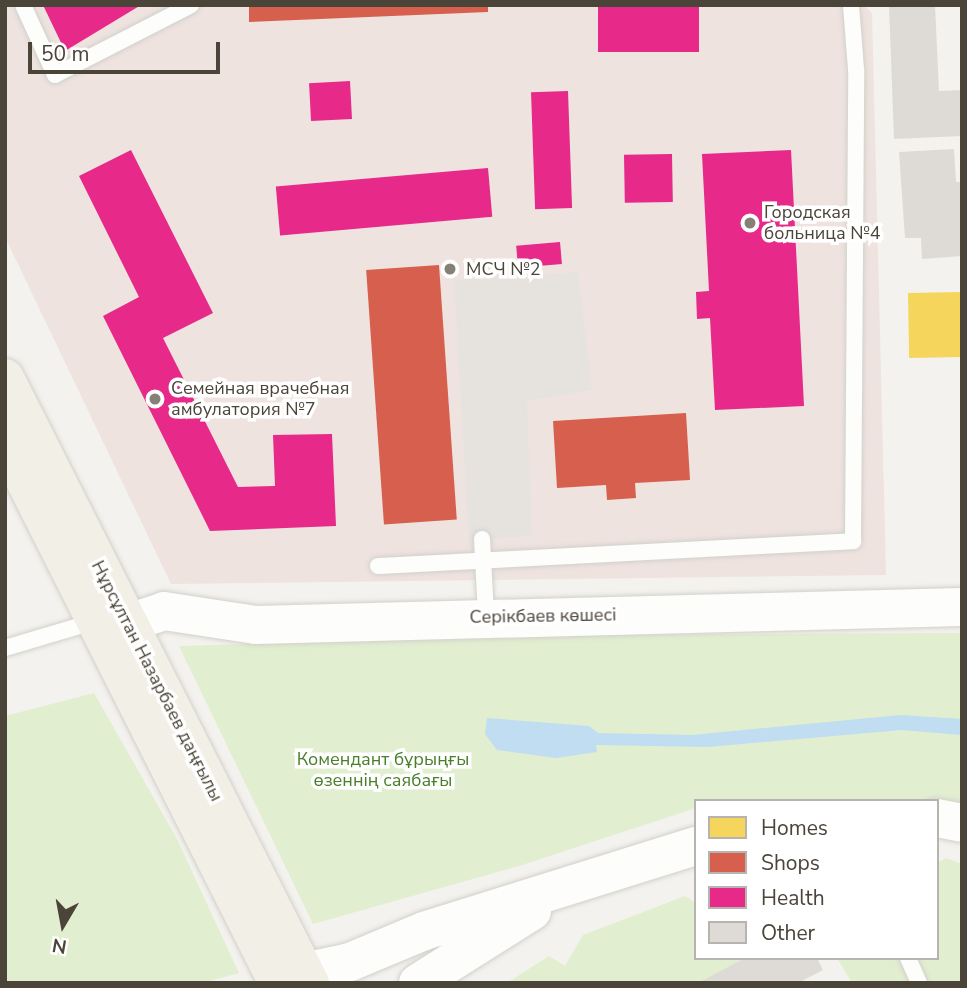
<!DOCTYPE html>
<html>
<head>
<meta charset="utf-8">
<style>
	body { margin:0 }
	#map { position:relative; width:967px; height:988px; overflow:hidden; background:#f4f2ee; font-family:"Nunito Sans",sans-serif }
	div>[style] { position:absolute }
	.medical>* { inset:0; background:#eee3df }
	.green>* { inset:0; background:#e1eecf }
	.parking>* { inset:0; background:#e6e3df }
	.water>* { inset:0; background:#c0ddf1 }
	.homes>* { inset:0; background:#f6d55c; transform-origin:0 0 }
	.shops>* { inset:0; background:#d6604d; transform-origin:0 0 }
	.health>* { inset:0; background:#e7298a; transform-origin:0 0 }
	.building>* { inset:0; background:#dedbd6 }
	.roads { filter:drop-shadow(0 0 2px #d2d0cb) drop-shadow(0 0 2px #d2d0cb) }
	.service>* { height:16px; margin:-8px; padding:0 8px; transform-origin:8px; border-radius:8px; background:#fdfdfc }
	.tertiary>* { height:38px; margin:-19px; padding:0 19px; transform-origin:19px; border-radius:19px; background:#fdfdfc }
	.primary>* { height:38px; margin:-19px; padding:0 19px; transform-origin:19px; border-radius:19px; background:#f2efe6 }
	.dots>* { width:19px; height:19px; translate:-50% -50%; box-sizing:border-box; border:4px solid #fff; border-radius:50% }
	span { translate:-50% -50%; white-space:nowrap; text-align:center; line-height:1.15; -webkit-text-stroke:7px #fff; paint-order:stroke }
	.poi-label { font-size:18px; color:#4b4439 }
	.left { translate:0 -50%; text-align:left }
	.street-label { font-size:18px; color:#4b4439 }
	.park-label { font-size:18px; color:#4a7f2a }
	.frame { position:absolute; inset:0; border:7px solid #4b4439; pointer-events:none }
	.legend { position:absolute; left:694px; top:799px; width:245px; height:161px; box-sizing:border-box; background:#fff; border:2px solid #b7b4b0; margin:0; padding:9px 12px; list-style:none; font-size:21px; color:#4b4439 }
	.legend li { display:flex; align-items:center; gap:14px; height:35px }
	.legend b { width:35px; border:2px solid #b7b4b0 }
	.north { position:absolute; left:28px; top:890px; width:70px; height:70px; -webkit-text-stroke:5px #fff; paint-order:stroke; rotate:190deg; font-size:19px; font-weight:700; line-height:28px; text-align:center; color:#4b4439 }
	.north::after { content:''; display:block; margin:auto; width:24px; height:32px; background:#4b4439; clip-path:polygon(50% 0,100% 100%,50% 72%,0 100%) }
	.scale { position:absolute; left:28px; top:42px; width:192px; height:32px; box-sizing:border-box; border:4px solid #4b4439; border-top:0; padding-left:9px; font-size:21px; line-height:24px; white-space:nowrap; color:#4b4439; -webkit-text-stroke:5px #fff; paint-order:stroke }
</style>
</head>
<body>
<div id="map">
	<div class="medical">
		<i style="clip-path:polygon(5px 5px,864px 5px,872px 13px,886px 575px,171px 584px,5px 237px)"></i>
	</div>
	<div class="green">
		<i style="clip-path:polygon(962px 633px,962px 809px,937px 801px,696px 801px,696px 808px,519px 866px,313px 924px,179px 646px,568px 635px)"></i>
		<i style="clip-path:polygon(94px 693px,177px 839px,239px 973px,203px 983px,5px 983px,5px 716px)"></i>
		<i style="clip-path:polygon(946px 858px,962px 864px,962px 983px,852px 983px,837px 958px,937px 958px,937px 863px)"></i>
		<i style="clip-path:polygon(685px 896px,696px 903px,696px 958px,760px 958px,744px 983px,507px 983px,549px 956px,565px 966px,583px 935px)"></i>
	</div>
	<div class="parking">
		<i style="clip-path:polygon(578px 272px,592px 390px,527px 401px,532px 536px,469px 540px,454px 280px)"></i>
	</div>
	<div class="water">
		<i style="clip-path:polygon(901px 715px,962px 719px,962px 735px,902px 730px,707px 747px,596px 745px,597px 752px,556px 758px,497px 750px,485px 734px,487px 718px,589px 726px,598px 733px,692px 735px)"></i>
	</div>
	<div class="homes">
		<i style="left:961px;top:292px;width:65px;height:53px;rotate:89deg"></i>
	</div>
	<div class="shops">
		<i style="clip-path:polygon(249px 5px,488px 5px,488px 12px,249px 22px)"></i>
		<i style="left:439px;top:265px;width:255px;height:73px;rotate:86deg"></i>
		<i style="clip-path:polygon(686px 413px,690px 480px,635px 483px,636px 498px,607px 500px,606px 485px,557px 488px,553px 421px)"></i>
	</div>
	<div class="health">
		<i style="clip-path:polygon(43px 5px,141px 5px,65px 51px)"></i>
		<i style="left:598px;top:5px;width:101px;height:47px"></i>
		<i style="left:350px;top:81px;width:38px;height:41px;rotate:87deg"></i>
		<i style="left:568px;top:91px;width:117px;height:37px;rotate:88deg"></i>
		<i style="clip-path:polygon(131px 150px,213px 313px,163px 338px,238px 487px,275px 486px,273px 435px,332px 434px,336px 526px,210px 531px,103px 316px,139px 297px,79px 176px)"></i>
		<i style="clip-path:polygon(791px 150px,804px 406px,715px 410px,710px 318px,697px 319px,696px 292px,709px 291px,702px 154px)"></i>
		<i style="left:672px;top:154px;width:48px;height:48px;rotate:89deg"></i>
		<i style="left:488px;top:168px;width:49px;height:213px;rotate:85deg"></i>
		<i style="left:560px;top:242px;width:22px;height:44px;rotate:85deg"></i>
	</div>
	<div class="building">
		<i style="clip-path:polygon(889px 5px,935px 5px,939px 91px,962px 90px,962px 136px,894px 139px)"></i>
		<i style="clip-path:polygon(954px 149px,956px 182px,962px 182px,962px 256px,922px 259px,921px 238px,905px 238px,899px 152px)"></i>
		<i style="clip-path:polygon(745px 958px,817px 958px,823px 970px,798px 983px,698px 983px)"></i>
	</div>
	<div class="roads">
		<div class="service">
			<i style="left:23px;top:5px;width:77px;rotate:65.4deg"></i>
			<i style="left:55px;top:75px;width:153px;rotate:-27.2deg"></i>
			<i style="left:482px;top:539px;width:77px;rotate:87deg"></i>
			<i style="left:378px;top:566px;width:476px;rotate:-3deg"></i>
			<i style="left:853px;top:541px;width:472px;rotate:-89.6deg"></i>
			<i style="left:856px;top:69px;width:64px;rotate:-94.5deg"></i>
			<i style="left:5px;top:648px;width:95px;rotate:-16.5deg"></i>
			<i style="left:908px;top:958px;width:27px;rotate:66deg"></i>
		</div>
		<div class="tertiary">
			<i style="left:128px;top:623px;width:38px;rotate:-18deg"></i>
			<i style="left:164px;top:611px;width:93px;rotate:8.7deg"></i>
			<i style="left:256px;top:625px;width:706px;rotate:-1.46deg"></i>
			<i style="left:937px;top:818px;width:25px;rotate:11deg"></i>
			<i style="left:303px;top:972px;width:48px;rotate:-12deg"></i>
			<i style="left:350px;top:962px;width:80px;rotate:-22.7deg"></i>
			<i style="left:424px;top:931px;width:285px;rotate:-17.4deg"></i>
			<i style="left:418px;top:983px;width:135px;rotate:-32.3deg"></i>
		</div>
		<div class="primary">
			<i style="left:5px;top:378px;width:678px;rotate:63.25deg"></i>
			<i style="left:5px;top:441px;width:607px;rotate:63.27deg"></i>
		</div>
	</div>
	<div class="dots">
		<i style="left:750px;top:223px;background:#868178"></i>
		<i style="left:450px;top:269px;background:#868178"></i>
		<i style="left:155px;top:399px;background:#868178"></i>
	</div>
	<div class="poi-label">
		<span class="left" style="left:764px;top:223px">Городская<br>больница №4</span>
		<span class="left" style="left:466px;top:269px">МСЧ №2</span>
		<span class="left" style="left:171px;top:399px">Семейная врачебная<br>амбулатория №7</span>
	</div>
	<div class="street-label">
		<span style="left:543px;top:616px;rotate:-1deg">Серікбаев көшесі</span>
		<span style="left:157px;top:681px;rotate:63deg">Нұрсұлтан Назарбаев даңғылы</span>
	</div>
	<div class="park-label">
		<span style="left:383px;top:770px">Комендант бұрыңғы<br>өзеннің саябағы</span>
	</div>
	<div class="frame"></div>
	<ul class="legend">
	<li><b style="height:19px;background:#f6d55c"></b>Homes</li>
	<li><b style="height:19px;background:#d6604d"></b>Shops</li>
	<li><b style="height:19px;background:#e7298a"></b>Health</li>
	<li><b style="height:19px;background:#dedbd6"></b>Other</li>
	</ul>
	<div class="north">N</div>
	<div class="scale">50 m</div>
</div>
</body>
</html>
